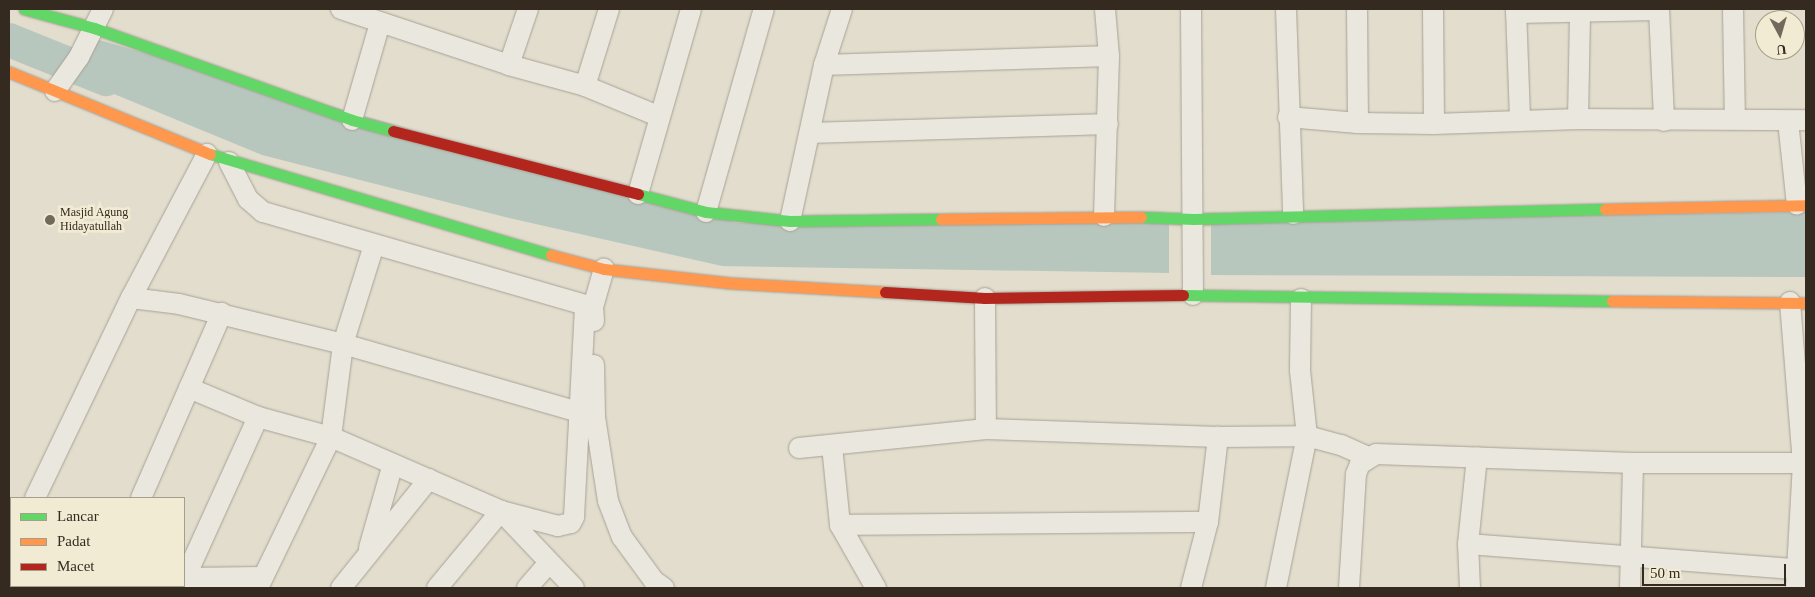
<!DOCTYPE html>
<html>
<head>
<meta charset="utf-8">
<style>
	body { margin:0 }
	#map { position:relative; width:1815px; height:597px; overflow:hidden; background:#e2ddcd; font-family:"Times New Roman",serif }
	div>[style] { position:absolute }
	.water>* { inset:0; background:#b8c7be }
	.river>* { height:34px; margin:-17px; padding:0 17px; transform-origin:17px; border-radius:17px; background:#b8c7be }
	.roads { filter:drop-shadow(0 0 1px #a7a296) drop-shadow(0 0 1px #a7a296) }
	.street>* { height:20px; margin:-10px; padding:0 10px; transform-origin:10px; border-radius:10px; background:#eae7de }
	.fast>* { height:11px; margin:-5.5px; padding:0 5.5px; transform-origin:5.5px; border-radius:5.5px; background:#63d668 }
	.slow>* { height:11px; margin:-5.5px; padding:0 5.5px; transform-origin:5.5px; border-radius:5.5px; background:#ff974d }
	.jam>* { height:11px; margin:-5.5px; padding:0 5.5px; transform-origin:5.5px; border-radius:5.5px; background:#b3261e }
	.dots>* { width:14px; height:14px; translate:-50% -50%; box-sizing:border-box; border:2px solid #f2ebd4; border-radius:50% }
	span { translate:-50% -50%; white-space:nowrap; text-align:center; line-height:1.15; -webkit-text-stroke:5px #f2ebd4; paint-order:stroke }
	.poi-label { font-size:12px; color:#352a1f }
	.left { translate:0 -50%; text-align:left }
	.frame { position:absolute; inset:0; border:10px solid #352a1f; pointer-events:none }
	.legend { position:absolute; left:10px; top:497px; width:175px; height:90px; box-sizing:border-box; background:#f2ebd4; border:1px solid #a69e8c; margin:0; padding:6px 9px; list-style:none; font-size:15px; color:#352a1f }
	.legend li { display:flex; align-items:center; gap:10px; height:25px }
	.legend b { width:25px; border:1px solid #a69e8c }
	.north { position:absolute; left:1755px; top:10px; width:50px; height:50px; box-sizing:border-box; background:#f2ebd4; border:1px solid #a69e8c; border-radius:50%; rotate:174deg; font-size:14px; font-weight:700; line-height:20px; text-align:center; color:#352a1f }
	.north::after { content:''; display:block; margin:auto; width:18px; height:22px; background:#72695c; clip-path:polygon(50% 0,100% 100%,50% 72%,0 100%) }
	.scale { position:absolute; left:1642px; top:564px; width:144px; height:22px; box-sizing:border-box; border:2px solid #352a1f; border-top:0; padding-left:6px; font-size:15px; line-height:18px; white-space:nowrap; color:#352a1f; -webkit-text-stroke:4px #f2ebd4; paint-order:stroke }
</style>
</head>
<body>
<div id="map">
	<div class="water">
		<i style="clip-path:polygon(82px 35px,737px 223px,1169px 219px,1169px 273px,722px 266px,509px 218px,262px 155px,63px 73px)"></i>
		<i style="clip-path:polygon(1806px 212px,1806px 277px,1211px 275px,1211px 221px)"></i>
	</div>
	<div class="river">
		<i style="left:9px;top:40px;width:105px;rotate:21.9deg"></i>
	</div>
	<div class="roads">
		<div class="street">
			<i style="left:341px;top:9px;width:177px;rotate:18.4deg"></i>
			<i style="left:509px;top:65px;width:79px;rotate:15.4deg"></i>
			<i style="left:585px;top:86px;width:79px;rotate:22.3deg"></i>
			<i style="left:1191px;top:9px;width:286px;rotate:89.6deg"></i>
			<i style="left:1286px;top:9px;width:205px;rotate:88deg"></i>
			<i style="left:1357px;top:9px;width:114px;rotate:89.5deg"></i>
			<i style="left:1433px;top:9px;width:115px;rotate:89.5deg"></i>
			<i style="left:1516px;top:9px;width:111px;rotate:87.9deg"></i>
			<i style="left:1659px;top:9px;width:112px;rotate:87.4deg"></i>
			<i style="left:1733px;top:9px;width:110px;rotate:89deg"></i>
			<i style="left:1516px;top:13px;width:143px;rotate:-1.2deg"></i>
			<i style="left:509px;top:65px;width:59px;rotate:-71.3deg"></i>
			<i style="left:824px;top:65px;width:285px;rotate:-1.8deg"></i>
			<i style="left:585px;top:86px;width:81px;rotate:-72.7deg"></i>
			<i style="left:55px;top:91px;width:42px;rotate:-54.8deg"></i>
			<i style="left:79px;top:57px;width:54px;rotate:-63.4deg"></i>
			<i style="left:1288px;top:117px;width:70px;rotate:4.9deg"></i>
			<i style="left:1358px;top:123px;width:76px;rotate:0.8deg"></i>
			<i style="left:1434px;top:124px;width:144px;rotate:-2deg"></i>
			<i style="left:1578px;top:119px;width:228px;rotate:0.3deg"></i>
			<i style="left:1578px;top:119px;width:109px;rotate:-88.9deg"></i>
			<i style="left:352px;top:120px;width:101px;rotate:-73.9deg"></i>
			<i style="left:1788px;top:121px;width:84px;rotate:83.9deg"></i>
			<i style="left:810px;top:133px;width:298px;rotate:-1.7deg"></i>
			<i style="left:229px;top:162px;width:42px;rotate:62.8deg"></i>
			<i style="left:248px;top:199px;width:20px;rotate:41deg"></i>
			<i style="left:263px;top:212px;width:343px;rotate:16.1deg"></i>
			<i style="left:638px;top:194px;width:192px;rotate:-74deg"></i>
			<i style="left:706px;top:212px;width:211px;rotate:-74.1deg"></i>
			<i style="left:1104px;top:216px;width:160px;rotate:-88.2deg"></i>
			<i style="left:1109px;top:56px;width:47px;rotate:-94.9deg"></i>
			<i style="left:790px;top:221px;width:160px;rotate:-77.7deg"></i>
			<i style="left:824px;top:65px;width:59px;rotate:-72.2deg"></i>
			<i style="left:131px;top:298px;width:48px;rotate:7.1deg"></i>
			<i style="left:179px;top:304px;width:169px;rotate:13.7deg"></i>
			<i style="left:343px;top:344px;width:246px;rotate:16.1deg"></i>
			<i style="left:985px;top:298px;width:131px;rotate:89.6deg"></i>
			<i style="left:1790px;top:302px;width:162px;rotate:85.4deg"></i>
			<i style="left:1803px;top:463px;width:125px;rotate:93.2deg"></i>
			<i style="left:594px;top:321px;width:14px;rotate:-94deg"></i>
			<i style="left:593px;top:307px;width:40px;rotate:-74deg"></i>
			<i style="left:594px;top:365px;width:52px;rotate:88.9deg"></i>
			<i style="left:595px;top:417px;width:85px;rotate:81.2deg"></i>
			<i style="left:608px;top:501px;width:39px;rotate:69deg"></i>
			<i style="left:622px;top:537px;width:54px;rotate:54deg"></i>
			<i style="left:654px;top:581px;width:12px;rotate:35deg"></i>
			<i style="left:189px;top:388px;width:75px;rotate:22.8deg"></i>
			<i style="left:258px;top:417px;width:76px;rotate:15.3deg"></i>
			<i style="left:331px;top:437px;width:185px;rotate:23.5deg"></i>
			<i style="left:501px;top:511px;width:106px;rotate:46.5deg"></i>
			<i style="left:832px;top:446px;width:79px;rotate:84.2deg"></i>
			<i style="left:840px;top:525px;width:73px;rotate:60.3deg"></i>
			<i style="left:799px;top:448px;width:188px;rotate:-5.8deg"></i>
			<i style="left:986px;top:429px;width:232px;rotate:2deg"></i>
			<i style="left:1218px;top:437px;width:89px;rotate:-0.6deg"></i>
			<i style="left:1307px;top:436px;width:35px;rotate:15deg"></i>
			<i style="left:1341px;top:445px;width:30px;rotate:24deg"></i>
			<i style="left:35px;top:498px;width:222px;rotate:-64.4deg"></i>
			<i style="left:131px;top:298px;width:163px;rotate:-62.2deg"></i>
			<i style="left:141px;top:498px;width:202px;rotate:-66.4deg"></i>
			<i style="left:840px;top:525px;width:368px;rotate:-0.5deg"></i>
			<i style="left:1468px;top:544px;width:339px;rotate:4.4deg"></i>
			<i style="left:369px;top:548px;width:87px;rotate:-74.1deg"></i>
			<i style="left:184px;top:578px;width:78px;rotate:-0.7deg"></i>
			<i style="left:185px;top:578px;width:177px;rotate:-65.6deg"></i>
			<i style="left:12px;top:588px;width:2px;rotate:-63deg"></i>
			<i style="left:106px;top:588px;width:2px;rotate:-90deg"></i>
			<i style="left:258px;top:588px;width:168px;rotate:-64.2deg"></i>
			<i style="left:331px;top:437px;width:94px;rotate:-82.6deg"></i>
			<i style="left:343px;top:344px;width:104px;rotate:-72.6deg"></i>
			<i style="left:341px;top:588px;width:140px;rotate:-51.1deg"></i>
			<i style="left:437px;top:588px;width:100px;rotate:-50.3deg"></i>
			<i style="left:501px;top:511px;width:59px;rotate:14.7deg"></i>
			<i style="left:558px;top:526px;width:13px;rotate:-13deg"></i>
			<i style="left:571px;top:523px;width:7px;rotate:-63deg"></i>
			<i style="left:574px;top:517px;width:212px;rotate:-87deg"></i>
			<i style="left:527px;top:588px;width:33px;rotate:-49deg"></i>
			<i style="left:1191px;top:588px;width:68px;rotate:-75.6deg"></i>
			<i style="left:1208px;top:522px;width:86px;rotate:-83.3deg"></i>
			<i style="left:1276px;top:588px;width:155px;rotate:-78.5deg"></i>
			<i style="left:1307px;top:436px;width:66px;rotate:-96.1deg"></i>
			<i style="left:1300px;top:370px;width:71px;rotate:-89.2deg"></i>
			<i style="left:1349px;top:588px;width:114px;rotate:-86.5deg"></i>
			<i style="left:1356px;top:474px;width:11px;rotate:-68deg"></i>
			<i style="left:1360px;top:464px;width:19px;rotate:-32deg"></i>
			<i style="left:1376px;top:454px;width:257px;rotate:2deg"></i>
			<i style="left:1633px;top:463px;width:173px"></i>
			<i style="left:1470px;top:588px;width:44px;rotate:-92.6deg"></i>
			<i style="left:1468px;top:544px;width:87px;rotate:-84.1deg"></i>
			<i style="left:1630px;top:588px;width:125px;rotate:-88.6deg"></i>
		</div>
		<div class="fast">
			<i style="left:24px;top:9px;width:73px;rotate:15.2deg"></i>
			<i style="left:94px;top:28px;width:274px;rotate:19.6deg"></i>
			<i style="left:352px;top:120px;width:42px;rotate:15deg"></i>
			<i style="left:210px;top:154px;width:356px;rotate:16.5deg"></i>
			<i style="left:638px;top:194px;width:70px;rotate:14.8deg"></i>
			<i style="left:706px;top:212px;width:84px;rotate:6.1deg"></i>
			<i style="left:790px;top:221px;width:151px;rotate:-0.8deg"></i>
			<i style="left:1141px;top:217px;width:53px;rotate:2.2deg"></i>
			<i style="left:1194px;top:219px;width:411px;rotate:-1.4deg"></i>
			<i style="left:1183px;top:295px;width:429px;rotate:0.8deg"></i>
		</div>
		<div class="slow">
			<i style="left:9px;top:72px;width:217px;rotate:22.2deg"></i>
			<i style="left:1605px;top:209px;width:201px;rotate:-1.1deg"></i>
			<i style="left:941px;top:219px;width:200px;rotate:-0.6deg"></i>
			<i style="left:551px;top:255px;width:55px;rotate:14.8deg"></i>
			<i style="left:604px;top:269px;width:127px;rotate:6.3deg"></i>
			<i style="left:730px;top:283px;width:155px;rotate:3.3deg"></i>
			<i style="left:1612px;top:301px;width:194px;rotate:0.6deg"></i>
		</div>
		<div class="jam">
			<i style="left:393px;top:131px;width:253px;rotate:14.4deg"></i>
			<i style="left:885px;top:292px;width:100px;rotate:3.4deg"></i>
			<i style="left:985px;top:298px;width:198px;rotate:-0.9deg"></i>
		</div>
	</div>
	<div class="dots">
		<i style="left:50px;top:220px;background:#72695c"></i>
	</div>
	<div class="poi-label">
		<span class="left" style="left:60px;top:220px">Masjid Agung<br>Hidayatullah</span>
	</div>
	<div class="frame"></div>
	<ul class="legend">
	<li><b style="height:6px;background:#63d668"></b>Lancar</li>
	<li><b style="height:6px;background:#ff974d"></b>Padat</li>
	<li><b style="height:6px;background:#b3261e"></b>Macet</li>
	</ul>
	<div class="north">U</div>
	<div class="scale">50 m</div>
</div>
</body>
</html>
